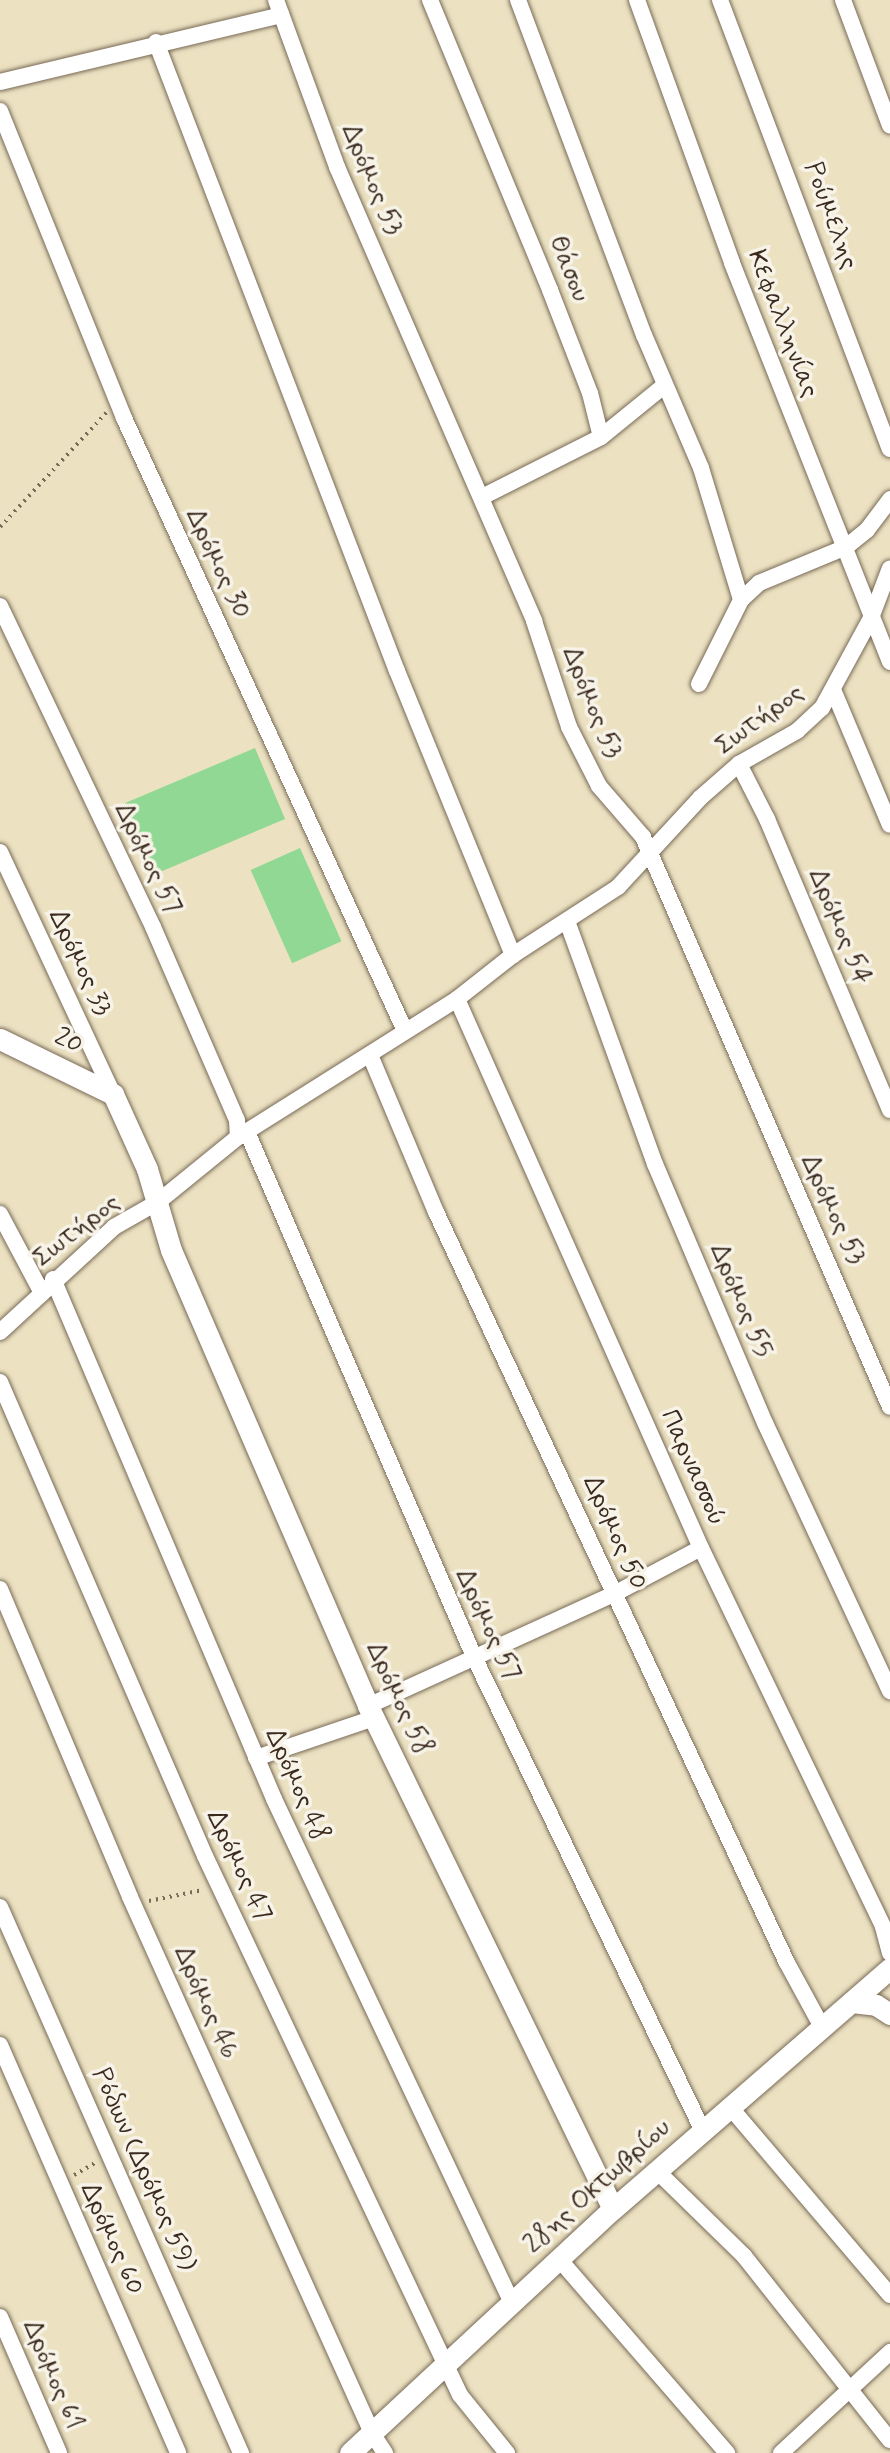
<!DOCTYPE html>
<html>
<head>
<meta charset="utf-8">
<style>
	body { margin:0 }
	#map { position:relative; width:890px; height:2453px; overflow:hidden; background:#ece2c2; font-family:Mynerve,sans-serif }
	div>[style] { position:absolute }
	.green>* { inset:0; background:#90d893; transform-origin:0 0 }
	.path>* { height:3.5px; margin-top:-1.75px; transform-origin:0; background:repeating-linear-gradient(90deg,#796a57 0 2px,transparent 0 7px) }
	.roads { filter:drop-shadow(0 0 2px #796a57) drop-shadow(0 0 2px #796a57) }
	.minor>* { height:16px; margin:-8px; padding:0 8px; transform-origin:8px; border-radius:8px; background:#fff }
	.tertiary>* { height:21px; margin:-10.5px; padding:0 10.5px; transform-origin:10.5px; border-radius:10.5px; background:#fff }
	span { translate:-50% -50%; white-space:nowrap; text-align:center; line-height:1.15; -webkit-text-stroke:7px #f7f3e8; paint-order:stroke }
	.street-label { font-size:26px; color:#3b2a1e }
</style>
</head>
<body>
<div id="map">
	<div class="green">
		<i style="left:255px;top:748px;width:77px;height:141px;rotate:67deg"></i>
		<i style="left:300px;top:848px;width:102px;height:54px;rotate:66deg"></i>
	</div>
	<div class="path">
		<i style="left:0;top:527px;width:156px;rotate:-47.1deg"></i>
		<i style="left:149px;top:1901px;width:55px;rotate:-11.5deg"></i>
		<i style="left:74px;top:2175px;width:24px;rotate:-30deg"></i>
	</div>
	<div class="roads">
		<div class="minor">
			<i style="left:276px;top:0;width:178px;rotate:69.9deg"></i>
			<i style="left:337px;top:167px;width:495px;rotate:66.5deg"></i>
			<i style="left:534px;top:621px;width:112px;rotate:71.7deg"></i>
			<i style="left:569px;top:727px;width:66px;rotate:63deg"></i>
			<i style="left:599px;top:786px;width:67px;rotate:49.2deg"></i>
			<i style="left:643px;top:837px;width:621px;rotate:66.57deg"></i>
			<i style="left:430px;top:0;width:314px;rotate:67.5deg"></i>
			<i style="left:550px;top:290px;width:110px;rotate:68.8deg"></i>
			<i style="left:590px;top:393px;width:45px;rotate:76deg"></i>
			<i style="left:601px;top:437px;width:133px;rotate:153.2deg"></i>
			<i style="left:518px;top:0;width:358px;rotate:69.4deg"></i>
			<i style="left:644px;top:335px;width:145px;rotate:66.8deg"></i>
			<i style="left:701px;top:468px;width:138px;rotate:73.1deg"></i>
			<i style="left:637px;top:0;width:280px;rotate:70.1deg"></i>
			<i style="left:732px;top:263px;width:429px;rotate:68.4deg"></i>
			<i style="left:720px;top:0;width:480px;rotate:69.3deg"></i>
			<i style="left:843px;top:0;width:134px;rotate:69.5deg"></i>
			<i style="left:156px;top:42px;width:674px;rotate:69.04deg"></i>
			<i style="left:397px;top:671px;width:307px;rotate:67.8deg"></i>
			<i style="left:0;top:82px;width:289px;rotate:-13.4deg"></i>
			<i style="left:0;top:111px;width:331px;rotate:68deg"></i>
			<i style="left:124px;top:418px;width:674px;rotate:65.37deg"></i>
			<i style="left:601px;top:437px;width:82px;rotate:-39.1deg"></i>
			<i style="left:0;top:606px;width:356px;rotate:64.5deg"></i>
			<i style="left:153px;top:927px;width:210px;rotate:66.5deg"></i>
			<i style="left:237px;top:1120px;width:17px;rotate:87deg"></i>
			<i style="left:699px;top:684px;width:94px;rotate:-63.4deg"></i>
			<i style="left:741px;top:600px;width:25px;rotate:-43deg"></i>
			<i style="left:759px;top:583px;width:94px;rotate:-22.5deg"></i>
			<i style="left:846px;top:547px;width:27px;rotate:-39deg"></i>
			<i style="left:867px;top:530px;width:39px;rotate:-53deg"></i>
			<i style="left:834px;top:692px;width:144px;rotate:67.2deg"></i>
			<i style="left:739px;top:764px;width:62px;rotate:63deg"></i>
			<i style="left:767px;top:819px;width:316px;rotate:67.1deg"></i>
			<i style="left:0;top:852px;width:267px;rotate:65deg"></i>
			<i style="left:567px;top:921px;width:258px;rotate:70.1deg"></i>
			<i style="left:655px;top:1164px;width:281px;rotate:67deg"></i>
			<i style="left:765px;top:1423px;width:296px;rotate:65deg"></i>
			<i style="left:457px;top:999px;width:601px;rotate:66.04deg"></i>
			<i style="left:701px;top:1548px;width:420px;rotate:64.3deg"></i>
			<i style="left:883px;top:1927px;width:27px;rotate:75deg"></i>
			<i style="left:370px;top:1055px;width:170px;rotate:67.2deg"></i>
			<i style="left:436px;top:1212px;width:827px;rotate:64.95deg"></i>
			<i style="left:786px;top:1961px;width:75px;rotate:61.4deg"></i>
			<i style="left:247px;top:1132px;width:574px;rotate:66.6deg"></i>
			<i style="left:475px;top:1659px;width:524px;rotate:64.22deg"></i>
			<i style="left:0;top:1214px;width:87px;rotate:62deg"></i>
			<i style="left:53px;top:1279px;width:565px;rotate:66.97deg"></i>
			<i style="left:274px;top:1799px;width:557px;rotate:64.72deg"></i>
			<i style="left:0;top:1332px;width:155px;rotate:-42.6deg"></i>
			<i style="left:114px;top:1227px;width:51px;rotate:-29.6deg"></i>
			<i style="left:158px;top:1202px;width:103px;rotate:-39.1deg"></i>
			<i style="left:238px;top:1137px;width:259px;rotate:-32.2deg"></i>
			<i style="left:457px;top:999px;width:71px;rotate:-38.2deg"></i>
			<i style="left:513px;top:955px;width:125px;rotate:-32.9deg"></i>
			<i style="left:618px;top:887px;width:121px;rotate:-47.3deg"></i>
			<i style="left:700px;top:798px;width:52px;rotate:-41.1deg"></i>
			<i style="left:739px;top:764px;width:67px;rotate:-29.6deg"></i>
			<i style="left:797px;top:731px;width:34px;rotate:-43deg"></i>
			<i style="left:822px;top:708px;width:102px;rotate:-61.4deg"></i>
			<i style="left:871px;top:618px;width:53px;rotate:-69.2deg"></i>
			<i style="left:0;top:1382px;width:516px;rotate:66.61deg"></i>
			<i style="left:205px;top:1856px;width:596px;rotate:64.68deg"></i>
			<i style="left:460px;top:2395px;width:75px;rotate:51deg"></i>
			<i style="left:0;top:1589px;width:334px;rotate:67.1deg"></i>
			<i style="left:130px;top:1897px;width:588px;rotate:65.7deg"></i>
			<i style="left:372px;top:2433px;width:24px;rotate:57deg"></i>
			<i style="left:368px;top:1706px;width:270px;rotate:-24.5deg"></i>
			<i style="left:614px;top:1594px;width:98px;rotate:-27.9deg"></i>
			<i style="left:256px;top:1758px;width:125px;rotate:-18.7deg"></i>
			<i style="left:0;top:1907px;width:597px;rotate:66.18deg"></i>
			<i style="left:0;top:2045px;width:445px;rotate:66.4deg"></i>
			<i style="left:730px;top:2107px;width:247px;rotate:49.6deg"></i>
			<i style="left:657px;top:2171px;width:122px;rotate:44.3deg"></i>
			<i style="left:744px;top:2256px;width:235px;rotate:51.6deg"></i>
			<i style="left:559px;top:2259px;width:257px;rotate:49.1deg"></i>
			<i style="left:0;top:2317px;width:148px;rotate:66.5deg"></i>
			<i style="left:781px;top:2453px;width:149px;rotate:-42.8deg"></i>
		</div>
		<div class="tertiary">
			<i style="left:0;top:1039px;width:126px;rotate:26deg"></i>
			<i style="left:113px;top:1094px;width:82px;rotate:65.6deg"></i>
			<i style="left:147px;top:1169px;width:84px;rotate:73.5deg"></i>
			<i style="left:171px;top:1250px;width:497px;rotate:66.6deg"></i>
			<i style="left:368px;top:1706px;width:559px;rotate:64.03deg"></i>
			<i style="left:852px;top:2002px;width:24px;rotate:7deg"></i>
			<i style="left:876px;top:2005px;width:17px;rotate:33deg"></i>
			<i style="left:350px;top:2453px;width:359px;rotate:-42.9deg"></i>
			<i style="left:613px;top:2209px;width:367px;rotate:-41deg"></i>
		</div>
	</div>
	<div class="street-label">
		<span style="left:371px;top:180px;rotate:67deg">Δρόμος 53</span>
		<span style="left:830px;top:216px;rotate:70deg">Ρούμελης</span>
		<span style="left:568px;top:269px;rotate:68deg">Θάσου</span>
		<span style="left:782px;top:324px;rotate:69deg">Κεφαλληνίας</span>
		<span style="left:217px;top:564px;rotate:65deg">Δρόμος 30</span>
		<span style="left:591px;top:703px;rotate:68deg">Δρόμος 53</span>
		<span style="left:760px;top:720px;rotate:-36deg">Σωτήρος</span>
		<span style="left:147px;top:859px;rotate:64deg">Δρόμος 57</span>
		<span style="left:839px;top:927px;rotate:67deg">Δρόμος 54</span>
		<span style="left:79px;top:963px;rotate:65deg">Δρόμος 33</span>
		<span style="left:68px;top:1042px;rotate:26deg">20</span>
		<span style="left:832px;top:1210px;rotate:65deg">Δρόμος 53</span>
		<span style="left:77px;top:1231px;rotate:-38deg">Σωτήρος</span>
		<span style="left:740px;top:1301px;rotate:67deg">Δρόμος 55</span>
		<span style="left:692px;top:1468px;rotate:66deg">Παρνασσού</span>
		<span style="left:614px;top:1533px;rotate:66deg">Δρόμος 50</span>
		<span style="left:487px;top:1625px;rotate:65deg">Δρόμος 57</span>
		<span style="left:398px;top:1699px;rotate:65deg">Δρόμος 58</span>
		<span style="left:296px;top:1785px;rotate:66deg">Δρόμος 48</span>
		<span style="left:238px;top:1866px;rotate:65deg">Δρόμος 47</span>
		<span style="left:205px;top:2003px;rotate:66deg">Δρόμος 46</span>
		<span style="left:143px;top:2170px;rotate:66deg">Ρόδων (Δρόμος 59)</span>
		<span style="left:598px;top:2187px;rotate:-42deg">28ης Οκτωβρίου</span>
		<span style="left:111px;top:2239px;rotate:66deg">Δρόμος 60</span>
		<span style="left:52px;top:2375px;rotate:67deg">Δρόμος 61</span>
	</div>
</div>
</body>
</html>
